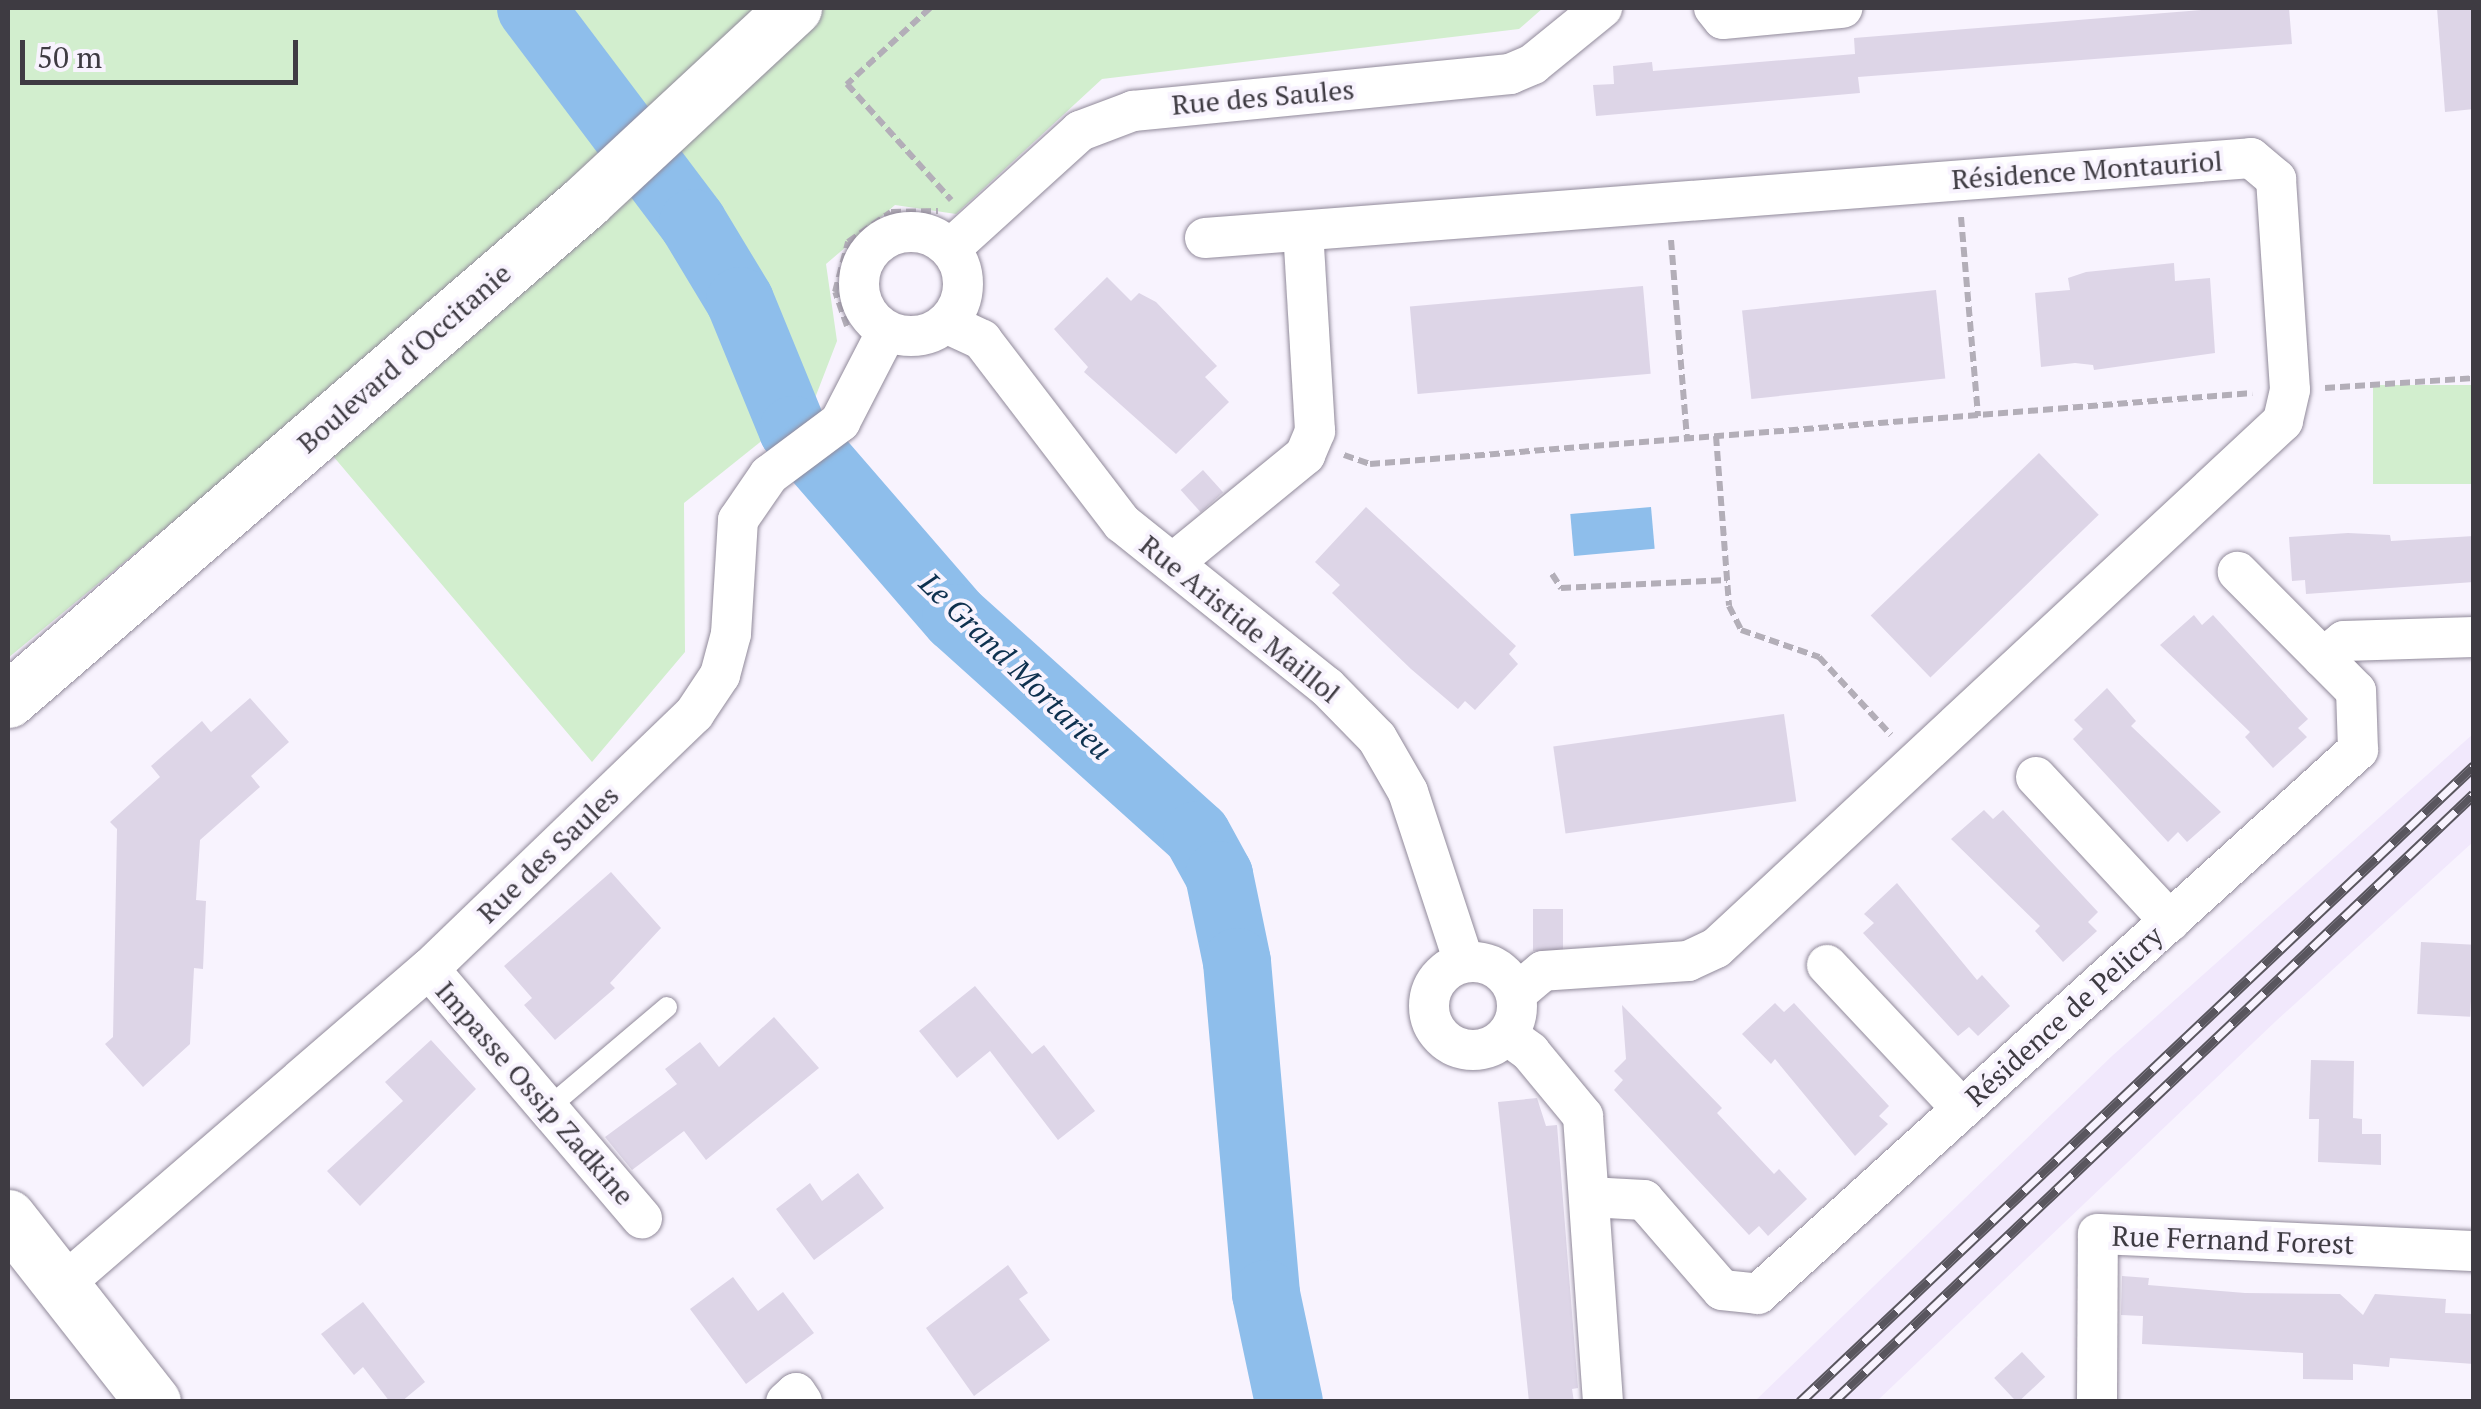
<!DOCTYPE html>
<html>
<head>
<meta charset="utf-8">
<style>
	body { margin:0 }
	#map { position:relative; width:2481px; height:1409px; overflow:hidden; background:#f8f3fe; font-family:"PT Serif",serif }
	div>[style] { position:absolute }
	.built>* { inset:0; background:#f1e8fc }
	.green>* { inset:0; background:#d2eece; transform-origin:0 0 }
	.water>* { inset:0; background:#8ebeeb; transform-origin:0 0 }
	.river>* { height:68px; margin:-34px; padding:0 34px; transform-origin:34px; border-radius:34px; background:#8ebeeb }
	.building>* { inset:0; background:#ddd5e7; transform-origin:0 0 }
	.path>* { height:6px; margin-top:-3px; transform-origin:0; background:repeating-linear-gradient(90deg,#b3aeb8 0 10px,transparent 0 15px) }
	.roads { filter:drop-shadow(0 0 2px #918a9a) drop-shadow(0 0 2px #918a9a) }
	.lane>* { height:20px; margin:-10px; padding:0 10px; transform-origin:10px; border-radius:10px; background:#fff }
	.street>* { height:40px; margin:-20px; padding:0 20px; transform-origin:20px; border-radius:20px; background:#fff }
	.street>.ring { margin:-20px; padding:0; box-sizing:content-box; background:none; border:40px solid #fff; border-radius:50% }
	.secondary>* { height:55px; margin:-27.5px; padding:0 27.5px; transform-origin:27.5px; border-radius:27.5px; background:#fff }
	.primary>* { height:55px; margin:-27.5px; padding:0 27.5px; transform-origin:27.5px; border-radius:27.5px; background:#fff }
	.rail>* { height:11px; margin-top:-5.5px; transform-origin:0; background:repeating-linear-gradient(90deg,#f8f3fe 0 22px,#59565e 0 44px); box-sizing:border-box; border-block:2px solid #59565e }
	span { translate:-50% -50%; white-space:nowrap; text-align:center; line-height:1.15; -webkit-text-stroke:8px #f8f3fe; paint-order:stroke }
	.street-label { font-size:28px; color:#3e3b42 }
	.water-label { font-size:30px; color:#0e314f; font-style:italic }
	.frame { position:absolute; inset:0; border:10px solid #3e3b42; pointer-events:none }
	.scale { position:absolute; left:20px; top:40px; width:278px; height:45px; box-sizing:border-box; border:5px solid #3e3b42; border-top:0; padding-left:12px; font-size:30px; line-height:35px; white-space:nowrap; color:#3e3b42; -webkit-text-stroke:8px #f8f3fe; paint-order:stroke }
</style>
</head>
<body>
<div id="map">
	<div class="built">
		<i style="clip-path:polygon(2473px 734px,2473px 842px,2276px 1021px,1877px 1401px,1755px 1401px,2112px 1056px)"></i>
	</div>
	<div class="green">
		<i style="clip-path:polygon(8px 8px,1543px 8px,1519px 29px,1102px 79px,956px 214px,895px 205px,826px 264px,837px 341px,815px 398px,684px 503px,685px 652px,592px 762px,300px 417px,8px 658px)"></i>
		<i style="left:2473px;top:385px;width:99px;height:100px;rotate:90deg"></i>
	</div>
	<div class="water">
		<i style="left:1651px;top:507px;width:42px;height:81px;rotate:85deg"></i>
	</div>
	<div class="river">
		<i style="left:531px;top:8px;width:269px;rotate:53deg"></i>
		<i style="left:693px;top:223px;width:91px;rotate:58.9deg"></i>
		<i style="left:740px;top:301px;width:139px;rotate:67.7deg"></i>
		<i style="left:793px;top:430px;width:249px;rotate:49.1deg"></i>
		<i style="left:956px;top:618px;width:324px;rotate:42deg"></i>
		<i style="left:1197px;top:835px;width:46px;rotate:61.2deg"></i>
		<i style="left:1219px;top:875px;width:89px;rotate:78.3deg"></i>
		<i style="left:1237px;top:962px;width:333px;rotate:85deg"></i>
		<i style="left:1266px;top:1294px;width:110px;rotate:78deg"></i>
	</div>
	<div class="building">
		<i style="clip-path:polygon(2226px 8px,2289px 8px,2292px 44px,1858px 77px,1860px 93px,1596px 116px,1593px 85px,1614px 84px,1613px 66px,1652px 62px,1653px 71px,1855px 54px,1854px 38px)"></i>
		<i style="clip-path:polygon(2437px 8px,2474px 8px,2474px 109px,2445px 112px)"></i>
		<i style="clip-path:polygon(2174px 263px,2175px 281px,2210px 278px,2215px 353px,2094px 370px,2093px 365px,2075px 363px,2041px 367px,2035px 293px,2070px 290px,2068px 278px,2086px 272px)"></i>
		<i style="clip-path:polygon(1107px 277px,1131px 301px,1139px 293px,1156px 302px,1217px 366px,1205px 377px,1229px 402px,1176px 454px,1084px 372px,1088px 367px,1054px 329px)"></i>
		<i style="left:1643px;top:286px;width:88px;height:234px;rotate:85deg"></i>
		<i style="left:1936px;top:290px;width:89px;height:195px;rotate:84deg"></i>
		<i style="left:2039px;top:453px;width:86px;height:234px;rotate:46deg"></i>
		<i style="left:1203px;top:470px;width:30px;height:30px;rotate:48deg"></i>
		<i style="clip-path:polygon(1366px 507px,1516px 646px,1509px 654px,1518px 664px,1475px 710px,1465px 701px,1458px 709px,1411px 669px,1332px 593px,1340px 585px,1315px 562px)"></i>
		<i style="clip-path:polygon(2348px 533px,2390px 535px,2391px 541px,2474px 536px,2474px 582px,2306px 594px,2305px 580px,2292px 581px,2289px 537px)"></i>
		<i style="clip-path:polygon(2194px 615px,2202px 625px,2213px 615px,2308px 719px,2298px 728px,2307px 737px,2273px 768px,2245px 737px,2250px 732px,2160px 645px)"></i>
		<i style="clip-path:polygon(2107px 688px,2136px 721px,2131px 726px,2221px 812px,2187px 842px,2178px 832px,2168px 842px,2073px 739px,2083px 729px,2074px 720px)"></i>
		<i style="clip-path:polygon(250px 698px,289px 742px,251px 776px,260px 787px,200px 840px,196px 900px,206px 901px,203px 969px,194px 968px,190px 1044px,143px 1087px,105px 1044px,113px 1037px,117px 829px,110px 822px,160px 777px,151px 766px,202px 721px,211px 732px)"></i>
		<i style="left:1784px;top:714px;width:88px;height:233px;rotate:82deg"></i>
		<i style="clip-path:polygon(1984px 810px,1993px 819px,2003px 810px,2098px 912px,2088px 922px,2097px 931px,2063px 962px,2035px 931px,2040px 926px,1951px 839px)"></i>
		<i style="clip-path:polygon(611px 872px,661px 928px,610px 983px,615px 988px,555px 1040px,524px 1005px,532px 998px,504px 966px)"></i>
		<i style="clip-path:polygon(1897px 883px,1977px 980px,1982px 975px,2010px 1006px,1978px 1036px,1969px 1027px,1958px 1036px,1863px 933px,1874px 923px,1864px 914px)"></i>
		<i style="left:1533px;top:909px;width:30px;height:42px"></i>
		<i style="left:2421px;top:942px;width:53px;height:72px;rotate:3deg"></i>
		<i style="clip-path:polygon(975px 986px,1032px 1054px,1044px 1045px,1095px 1111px,1058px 1140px,990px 1051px,957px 1078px,919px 1031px)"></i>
		<i style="clip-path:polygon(1775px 1003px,1784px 1012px,1794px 1003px,1889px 1106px,1879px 1116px,1888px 1124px,1855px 1156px,1775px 1059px,1771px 1064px,1742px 1034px)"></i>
		<i style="clip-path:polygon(1622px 1005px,1722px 1108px,1717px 1113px,1774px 1174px,1779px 1169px,1807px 1199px,1768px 1236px,1759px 1226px,1749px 1235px,1614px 1090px,1623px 1080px,1614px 1071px,1626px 1059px)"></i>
		<i style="clip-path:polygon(774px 1017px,819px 1068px,706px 1160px,684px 1131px,632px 1170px,605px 1137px,677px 1084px,665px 1069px,700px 1042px,719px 1067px)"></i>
		<i style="clip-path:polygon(431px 1040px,476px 1089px,360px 1206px,327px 1171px,403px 1101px,385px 1082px)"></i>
		<i style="clip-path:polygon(2311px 1060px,2354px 1061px,2353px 1118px,2362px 1119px,2362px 1134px,2381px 1134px,2381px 1165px,2318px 1162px,2319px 1119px,2309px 1119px)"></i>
		<i style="clip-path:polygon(1537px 1098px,1546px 1126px,1557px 1125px,1578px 1388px,1572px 1389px,1574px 1402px,1529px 1402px,1498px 1102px)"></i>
		<i style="clip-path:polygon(858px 1173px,884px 1208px,814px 1260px,776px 1209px,810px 1183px,822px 1201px)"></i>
		<i style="clip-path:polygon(1008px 1265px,1028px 1293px,1019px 1299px,1050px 1340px,974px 1396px,926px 1328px)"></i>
		<i style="clip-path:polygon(2122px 1276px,2149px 1278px,2148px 1285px,2245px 1293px,2340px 1294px,2363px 1315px,2375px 1294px,2446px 1299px,2445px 1313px,2474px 1314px,2474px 1364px,2390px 1358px,2389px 1367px,2353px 1364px,2353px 1380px,2303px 1379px,2303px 1353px,2142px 1344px,2143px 1316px,2121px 1315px)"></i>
		<i style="clip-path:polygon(733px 1277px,758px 1311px,783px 1292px,814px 1333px,746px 1384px,690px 1309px)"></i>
		<i style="clip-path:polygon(363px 1302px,425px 1382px,401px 1402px,390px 1402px,363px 1367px,354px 1375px,321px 1334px)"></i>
		<i style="left:2022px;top:1352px;width:34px;height:38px;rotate:47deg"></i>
	</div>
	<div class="path">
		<i style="left:930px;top:8px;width:113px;rotate:137.5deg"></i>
		<i style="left:847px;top:84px;width:156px;rotate:48.1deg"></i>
		<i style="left:1961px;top:217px;width:200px;rotate:85.1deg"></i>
		<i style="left:1671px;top:240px;width:200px;rotate:85.4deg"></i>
		<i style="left:847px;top:326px;width:36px;rotate:-109deg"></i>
		<i style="left:835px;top:292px;width:52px;rotate:-75.4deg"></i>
		<i style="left:848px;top:242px;width:52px;rotate:-34.9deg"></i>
		<i style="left:891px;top:212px;width:47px;rotate:-1.2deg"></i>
		<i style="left:2325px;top:388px;width:149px;rotate:-3.8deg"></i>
		<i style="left:1716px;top:436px;width:170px;rotate:85.6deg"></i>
		<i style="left:1729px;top:606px;width:27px;rotate:63deg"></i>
		<i style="left:1741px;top:630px;width:83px;rotate:19.1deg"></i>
		<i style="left:1819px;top:657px;width:106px;rotate:47.3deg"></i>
		<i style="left:1344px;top:455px;width:28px;rotate:19deg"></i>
		<i style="left:1370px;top:464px;width:885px;rotate:-4.6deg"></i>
		<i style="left:1552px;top:574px;width:17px;rotate:57deg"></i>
		<i style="left:1561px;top:588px;width:166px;rotate:-2.8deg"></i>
	</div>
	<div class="roads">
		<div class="lane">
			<i style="left:548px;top:1108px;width:156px;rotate:-40.3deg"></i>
		</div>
		<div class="street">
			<i style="left:1714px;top:8px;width:14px;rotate:51deg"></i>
			<i style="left:1723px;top:19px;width:120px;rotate:-5.3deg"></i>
			<i class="ring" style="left:859px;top:232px;width:64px;height:64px"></i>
			<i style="left:1205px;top:238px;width:1049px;rotate:-4.37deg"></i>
			<i style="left:2251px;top:158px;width:33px;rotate:40deg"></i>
			<i style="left:2276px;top:179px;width:211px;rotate:86.2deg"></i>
			<i style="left:2290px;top:390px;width:32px;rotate:103deg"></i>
			<i style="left:2283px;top:421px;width:774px;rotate:137.09deg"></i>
			<i style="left:1716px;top:948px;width:31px;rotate:155deg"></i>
			<i style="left:1688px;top:961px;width:145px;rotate:176.1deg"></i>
			<i style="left:1543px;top:971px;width:35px;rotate:140deg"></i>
			<i style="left:950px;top:249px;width:176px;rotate:-42.2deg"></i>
			<i style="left:1080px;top:131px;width:57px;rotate:-20.7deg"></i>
			<i style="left:1133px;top:111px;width:379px;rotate:-5.6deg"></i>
			<i style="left:1510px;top:74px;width:25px;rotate:-23deg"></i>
			<i style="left:1533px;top:64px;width:89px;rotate:-39.1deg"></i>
			<i style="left:946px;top:323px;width:40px;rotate:25deg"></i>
			<i style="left:982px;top:340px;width:230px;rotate:52.6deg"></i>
			<i style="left:1122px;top:523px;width:263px;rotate:38.7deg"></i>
			<i style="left:1327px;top:687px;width:71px;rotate:45.6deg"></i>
			<i style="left:1377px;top:738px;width:62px;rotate:60.1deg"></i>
			<i style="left:1408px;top:792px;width:179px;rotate:71.8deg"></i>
			<i style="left:1173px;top:563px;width:171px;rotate:-39.3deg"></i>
			<i style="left:1305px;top:455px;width:26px;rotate:-67deg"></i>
			<i style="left:1315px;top:431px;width:200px;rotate:-93.4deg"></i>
			<i style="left:2323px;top:658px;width:27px;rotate:-39deg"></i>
			<i style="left:2344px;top:641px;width:130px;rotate:-1.8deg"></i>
			<i style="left:2036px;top:777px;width:197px;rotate:47.1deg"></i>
			<i class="ring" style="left:1429px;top:962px;width:48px;height:48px"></i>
			<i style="left:1827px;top:965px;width:197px;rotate:46.8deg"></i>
			<i style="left:429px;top:969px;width:328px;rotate:49.5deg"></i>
			<i style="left:1507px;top:1035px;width:29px;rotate:36deg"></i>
			<i style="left:1530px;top:1052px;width:83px;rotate:50.4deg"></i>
			<i style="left:1583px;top:1116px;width:287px;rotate:86deg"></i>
			<i style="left:1589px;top:1197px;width:55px;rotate:3.1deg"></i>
			<i style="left:1644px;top:1200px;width:119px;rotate:49.1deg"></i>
			<i style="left:1722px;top:1290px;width:36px;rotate:6deg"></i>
			<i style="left:1758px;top:1294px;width:810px;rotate:-42.2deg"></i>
			<i style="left:2358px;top:750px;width:59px;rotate:-91.9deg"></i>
			<i style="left:2356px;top:691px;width:168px;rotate:-134.8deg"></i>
			<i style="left:60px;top:1287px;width:487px;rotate:-40.8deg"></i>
			<i style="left:429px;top:969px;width:368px;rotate:-43.9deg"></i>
			<i style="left:694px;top:714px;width:47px;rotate:-56.3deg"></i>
			<i style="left:720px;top:675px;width:42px;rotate:-75deg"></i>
			<i style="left:731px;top:634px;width:114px;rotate:-86.5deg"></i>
			<i style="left:738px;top:520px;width:55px;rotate:-55.4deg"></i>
			<i style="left:769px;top:475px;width:89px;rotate:-36.7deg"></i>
			<i style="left:840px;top:422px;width:102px;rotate:-62.7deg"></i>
			<i style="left:786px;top:1402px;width:13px;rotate:-42deg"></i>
			<i style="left:796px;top:1393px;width:11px;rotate:56deg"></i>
			<i style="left:2097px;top:1402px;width:168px;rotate:-89.7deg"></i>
			<i style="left:2098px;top:1234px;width:376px;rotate:2.6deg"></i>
		</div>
		<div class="secondary">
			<i style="left:8px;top:1217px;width:235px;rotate:51.9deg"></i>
		</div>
		<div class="primary">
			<i style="left:8px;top:700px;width:764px;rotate:-40.8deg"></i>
			<i style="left:586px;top:201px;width:284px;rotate:-42.9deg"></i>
		</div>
	</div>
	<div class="rail">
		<i style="left:1800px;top:1402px;width:927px;rotate:-43.34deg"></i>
		<i style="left:1833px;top:1402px;width:883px;rotate:-43.49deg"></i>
	</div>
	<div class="street-label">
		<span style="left:1263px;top:97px;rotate:-5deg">Rue des Saules</span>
		<span style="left:2087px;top:170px;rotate:-4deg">Résidence Montauriol</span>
		<span style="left:404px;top:358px;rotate:-41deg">Boulevard d'Occitanie</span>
		<span style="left:1240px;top:619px;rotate:39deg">Rue Aristide Maillol</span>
		<span style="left:548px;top:854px;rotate:-44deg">Rue des Saules</span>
		<span style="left:2064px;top:1016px;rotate:-42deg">Résidence de Pelicry</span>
		<span style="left:535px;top:1093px;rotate:49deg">Impasse Ossip Zadkine</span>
		<span style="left:2233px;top:1240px;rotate:2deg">Rue Fernand Forest</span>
	</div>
	<div class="water-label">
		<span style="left:1016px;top:666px;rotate:44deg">Le Grand Mortarieu</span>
	</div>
	<div class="frame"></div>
	<div class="scale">50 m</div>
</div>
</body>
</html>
